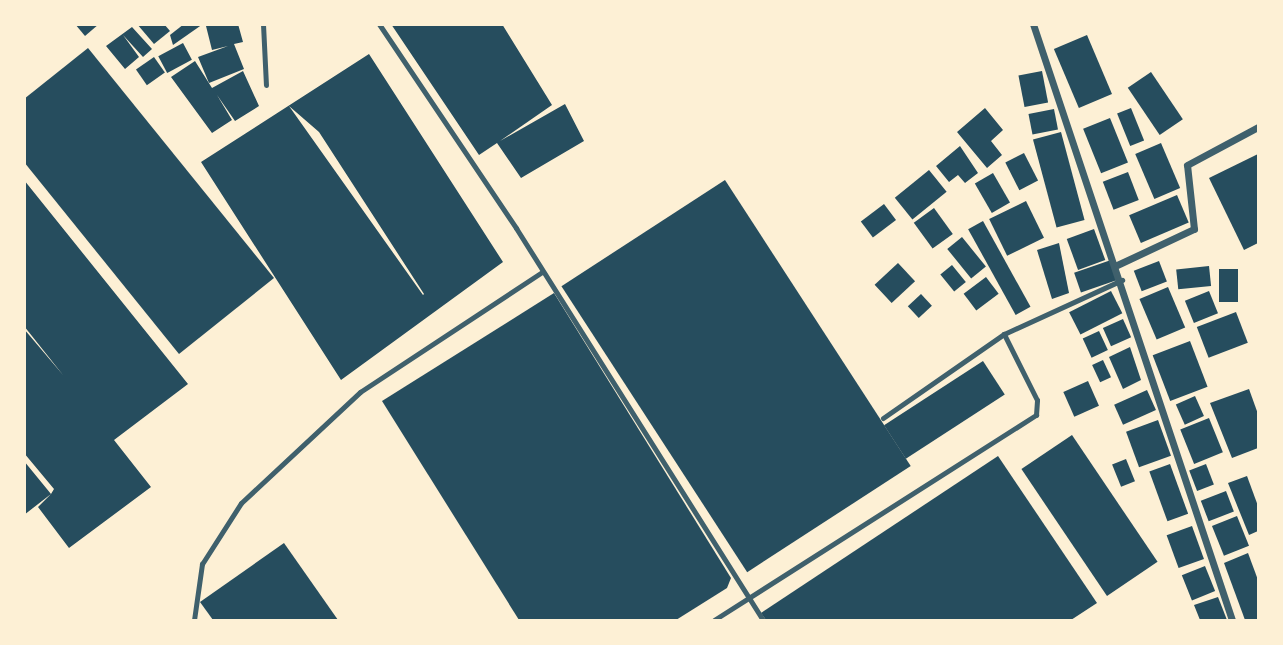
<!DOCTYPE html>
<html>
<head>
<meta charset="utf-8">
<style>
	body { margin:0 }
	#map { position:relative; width:1283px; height:645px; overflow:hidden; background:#fdf0d5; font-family:Cabin,sans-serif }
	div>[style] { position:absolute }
	.building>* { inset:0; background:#264d5e; transform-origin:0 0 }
	.service>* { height:5px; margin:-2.5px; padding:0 2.5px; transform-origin:2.5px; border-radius:2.5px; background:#3f606c }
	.minor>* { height:7px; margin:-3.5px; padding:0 3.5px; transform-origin:3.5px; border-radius:3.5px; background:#3f606c }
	span { translate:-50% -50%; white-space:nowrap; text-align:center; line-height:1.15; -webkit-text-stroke:6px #fdf0d5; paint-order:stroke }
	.frame { position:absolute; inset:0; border:26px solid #fdf0d5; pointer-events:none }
</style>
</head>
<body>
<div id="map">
	<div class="building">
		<i style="clip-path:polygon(75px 24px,99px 24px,85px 36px)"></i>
		<i style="clip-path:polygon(137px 24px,164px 24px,170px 31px,154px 44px)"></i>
		<i style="clip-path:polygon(184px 24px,203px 24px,173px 45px,170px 35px)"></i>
		<i style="clip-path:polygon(238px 24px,243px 42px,234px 44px,244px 69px,209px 83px,198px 57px,228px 46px,212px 50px,206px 26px)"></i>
		<i style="clip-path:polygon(391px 24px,502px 24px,552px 105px,500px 141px,565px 104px,584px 141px,521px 178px,497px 143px,479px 155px)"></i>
		<i style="clip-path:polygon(132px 27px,152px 49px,143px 57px,123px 35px,139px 57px,125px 69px,106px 46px)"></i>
		<i style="left:1087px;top:35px;width:64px;height:36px;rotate:67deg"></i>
		<i style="left:183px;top:43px;width:19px;height:28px;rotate:62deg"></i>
		<i style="clip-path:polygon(88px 48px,274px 278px,179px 354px,24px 162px,24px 99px)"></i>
		<i style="clip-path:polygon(evenodd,369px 54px,503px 262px,341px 380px,201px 162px,369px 54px,289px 106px,319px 132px,424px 294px,423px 295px,289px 106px)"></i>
		<i style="left:154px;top:57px;width:19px;height:22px;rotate:55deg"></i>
		<i style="clip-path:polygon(195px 61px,212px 88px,243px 71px,259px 106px,235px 121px,217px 95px,232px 120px,212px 133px,171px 77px)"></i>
		<i style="left:1042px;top:71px;width:32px;height:24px;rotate:79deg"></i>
		<i style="left:1151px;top:72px;width:57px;height:28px;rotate:56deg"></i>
		<i style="clip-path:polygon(985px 108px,1003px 130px,991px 141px,1002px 155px,987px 168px,957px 132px)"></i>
		<i style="left:1131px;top:108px;width:35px;height:15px;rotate:68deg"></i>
		<i style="left:1054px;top:109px;width:21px;height:26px;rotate:79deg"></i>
		<i style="left:1110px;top:118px;width:48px;height:29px;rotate:68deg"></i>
		<i style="left:1061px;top:132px;width:91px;height:29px;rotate:75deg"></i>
		<i style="left:1161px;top:143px;width:49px;height:28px;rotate:67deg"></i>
		<i style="clip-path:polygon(960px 146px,978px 173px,965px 183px,958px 175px,949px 182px,936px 166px)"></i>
		<i style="left:1024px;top:153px;width:31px;height:21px;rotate:63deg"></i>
		<i style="clip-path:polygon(1258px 154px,1258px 243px,1244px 250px,1209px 178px)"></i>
		<i style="left:929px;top:170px;width:28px;height:44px;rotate:51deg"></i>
		<i style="left:1128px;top:172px;width:30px;height:27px;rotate:69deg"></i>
		<i style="left:993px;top:173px;width:34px;height:21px;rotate:60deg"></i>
		<i style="clip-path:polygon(24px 180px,188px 384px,114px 440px,151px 487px,69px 548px,38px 507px,51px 494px,24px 515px,24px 461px,51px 494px,54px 489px,24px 453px,24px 329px,63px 375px,24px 326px)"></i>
		<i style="left:725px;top:180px;width:341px;height:195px;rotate:57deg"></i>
		<i style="left:1177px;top:195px;width:30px;height:52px;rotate:67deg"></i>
		<i style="left:1026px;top:201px;width:41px;height:41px;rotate:64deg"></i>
		<i style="left:884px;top:204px;width:20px;height:29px;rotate:53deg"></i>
		<i style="left:934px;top:208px;width:32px;height:25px;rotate:54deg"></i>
		<i style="left:983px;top:221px;width:98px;height:17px;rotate:61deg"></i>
		<i style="left:1094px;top:229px;width:33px;height:29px;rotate:70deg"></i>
		<i style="left:962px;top:237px;width:38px;height:19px;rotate:51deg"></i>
		<i style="clip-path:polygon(1059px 243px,1069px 293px,1052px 299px,1037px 250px)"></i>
		<i style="left:1111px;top:260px;width:21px;height:39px;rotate:71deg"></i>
		<i style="left:1159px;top:261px;width:22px;height:27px;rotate:69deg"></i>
		<i style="left:898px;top:263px;width:25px;height:32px;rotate:47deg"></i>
		<i style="left:952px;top:265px;width:22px;height:15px;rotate:51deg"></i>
		<i style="left:1209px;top:266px;width:20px;height:33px;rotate:84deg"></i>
		<i style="left:1219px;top:269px;width:19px;height:33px"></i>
		<i style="left:986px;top:277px;width:21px;height:28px;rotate:53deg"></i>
		<i style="left:1168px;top:287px;width:44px;height:31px;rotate:67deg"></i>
		<i style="left:1111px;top:291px;width:25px;height:47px;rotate:63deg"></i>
		<i style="left:1209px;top:291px;width:24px;height:26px;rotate:68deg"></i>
		<i style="clip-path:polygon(554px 293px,731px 578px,727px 588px,676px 620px,519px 620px,382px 401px)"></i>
		<i style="left:921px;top:294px;width:16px;height:18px;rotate:47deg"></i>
		<i style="left:1236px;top:312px;width:33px;height:42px;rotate:69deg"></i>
		<i style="left:1123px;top:319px;width:20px;height:22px;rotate:66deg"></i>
		<i style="left:1099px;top:331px;width:21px;height:18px;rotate:65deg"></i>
		<i style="left:1190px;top:341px;width:49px;height:40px;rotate:69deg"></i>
		<i style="clip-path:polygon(1130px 347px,1141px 380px,1123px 389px,1109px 357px)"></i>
		<i style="left:1103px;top:360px;width:19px;height:12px;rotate:65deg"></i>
		<i style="left:983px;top:361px;width:40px;height:118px;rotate:57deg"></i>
		<i style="left:1088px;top:381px;width:27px;height:27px;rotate:66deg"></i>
		<i style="clip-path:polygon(1249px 389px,1258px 414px,1258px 448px,1232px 458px,1210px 403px)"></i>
		<i style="left:1147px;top:390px;width:22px;height:36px;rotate:66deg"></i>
		<i style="left:1195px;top:396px;width:22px;height:21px;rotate:66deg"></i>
		<i style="left:1209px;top:418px;width:37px;height:31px;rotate:68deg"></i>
		<i style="left:1158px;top:420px;width:38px;height:34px;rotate:70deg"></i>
		<i style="left:1072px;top:435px;width:153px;height:61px;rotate:56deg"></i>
		<i style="clip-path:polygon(998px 456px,1097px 603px,1071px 620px,766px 620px,761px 613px)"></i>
		<i style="left:1126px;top:459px;width:24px;height:15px;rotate:68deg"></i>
		<i style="left:1170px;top:464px;width:53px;height:22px;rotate:70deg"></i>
		<i style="left:1206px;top:464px;width:22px;height:18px;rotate:69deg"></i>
		<i style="clip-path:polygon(1247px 476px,1258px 506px,1258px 531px,1249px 535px,1228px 483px)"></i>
		<i style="left:1226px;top:491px;width:22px;height:27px;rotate:69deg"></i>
		<i style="left:1237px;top:516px;width:32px;height:27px;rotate:68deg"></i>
		<i style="left:1192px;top:526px;width:35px;height:27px;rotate:70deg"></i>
		<i style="clip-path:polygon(284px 543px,338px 620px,213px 620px,200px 602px)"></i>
		<i style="clip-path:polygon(1248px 553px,1258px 580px,1258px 620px,1245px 620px,1224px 563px)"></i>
		<i style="left:1205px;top:566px;width:27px;height:25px;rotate:68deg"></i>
		<i style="clip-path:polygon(1218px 597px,1227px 620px,1200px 620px,1194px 605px)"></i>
	</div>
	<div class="service">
		<i style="left:263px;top:24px;width:61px;rotate:87.2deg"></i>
		<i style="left:379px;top:24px;width:246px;rotate:56.1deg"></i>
		<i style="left:516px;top:228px;width:463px;rotate:57.8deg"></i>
		<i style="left:883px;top:418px;width:147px;rotate:-34.8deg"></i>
		<i style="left:1004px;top:334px;width:130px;rotate:-24.6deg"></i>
		<i style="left:194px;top:620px;width:57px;rotate:-81.9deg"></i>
		<i style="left:202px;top:564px;width:72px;rotate:-57.4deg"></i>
		<i style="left:241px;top:503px;width:163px;rotate:-43deg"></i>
		<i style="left:360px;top:392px;width:218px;rotate:-33.4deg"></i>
		<i style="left:714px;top:620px;width:382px;rotate:-32.5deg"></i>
		<i style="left:1036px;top:415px;width:15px;rotate:-86deg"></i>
		<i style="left:1037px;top:400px;width:74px;rotate:-116.6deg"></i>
	</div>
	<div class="minor">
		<i style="left:1033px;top:24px;width:628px;rotate:71.54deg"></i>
		<i style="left:1117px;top:265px;width:85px;rotate:-25.1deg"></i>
		<i style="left:1194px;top:229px;width:64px;rotate:-96.2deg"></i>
		<i style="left:1187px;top:165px;width:81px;rotate:-28.2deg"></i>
	</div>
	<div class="frame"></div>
</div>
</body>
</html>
